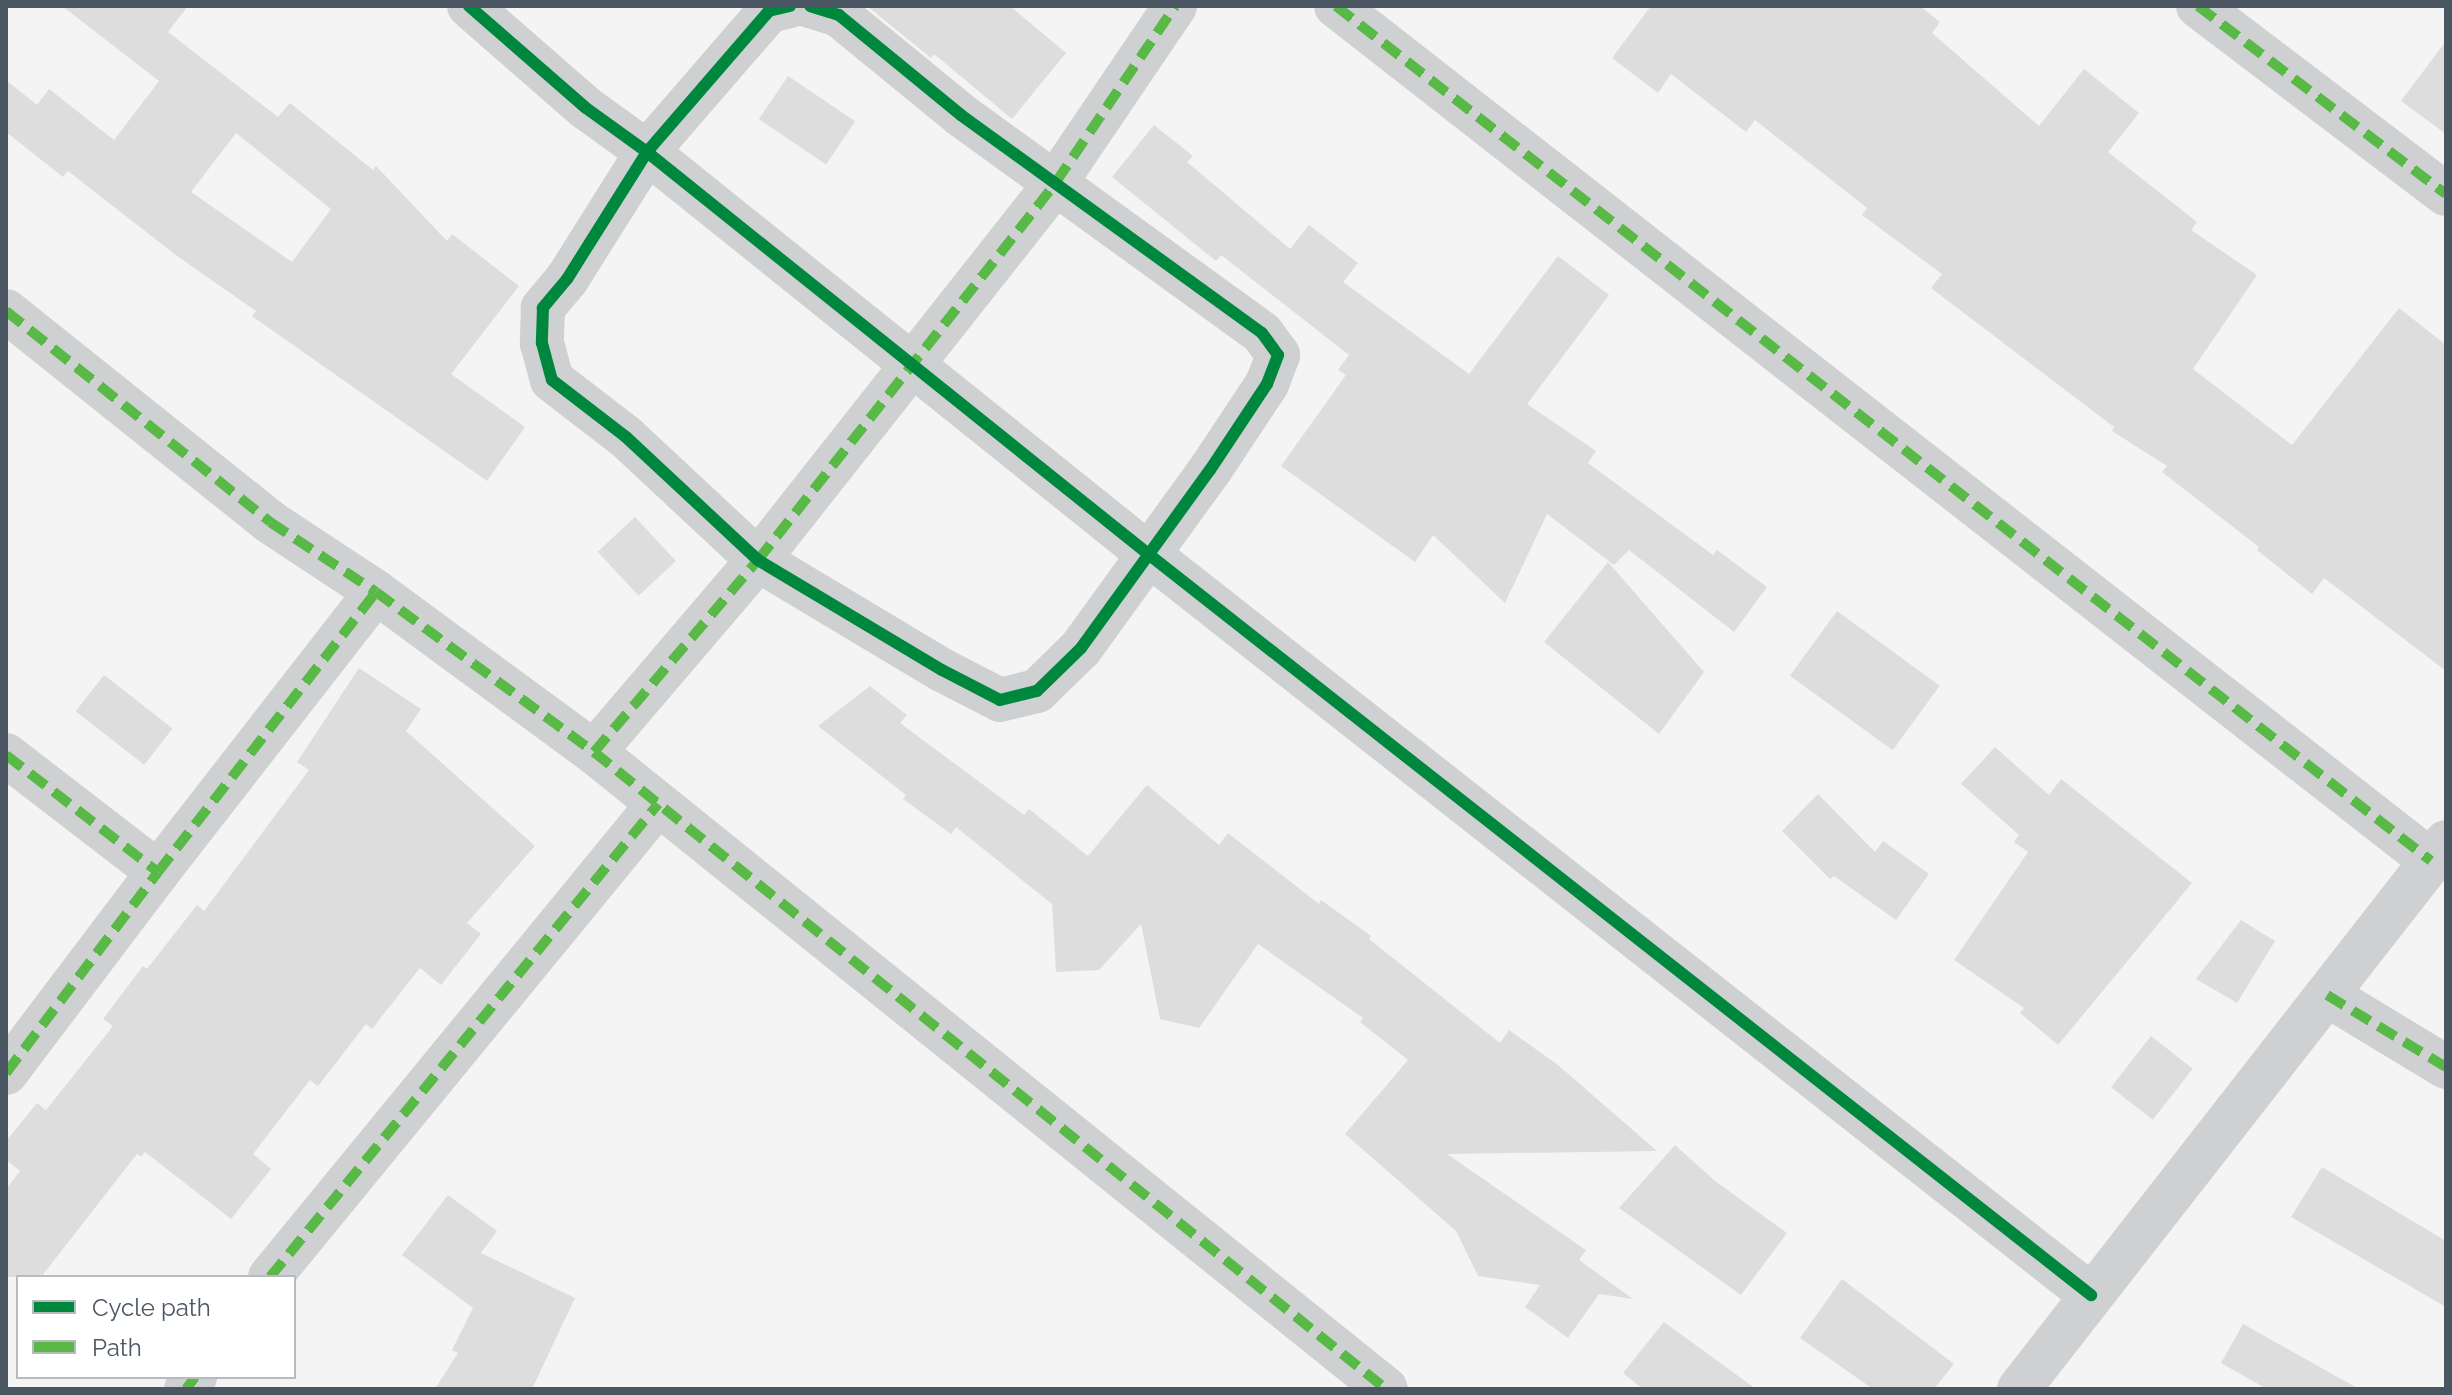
<!DOCTYPE html>
<html>
<head>
<meta charset="utf-8">
<style>
	body { margin:0 }
	#map { position:relative; width:2452px; height:1395px; overflow:hidden; background:#f4f4f4; font-family:Raleway,sans-serif }
	div>[style] { position:absolute }
	.building>* { inset:0; background:#ddddde; transform-origin:0 0 }
	.minor>* { height:44px; margin:-22px; padding:0 22px; transform-origin:22px; border-radius:22px; background:#ced0d2 }
	.quiet>* { height:10px; margin-top:-5px; transform-origin:0; background:repeating-linear-gradient(90deg,#58b947 0 20px,transparent 0 30px) }
	.cycleway>* { height:12px; margin:-6px; padding:0 6px; transform-origin:6px; border-radius:6px; background:#00873e }
	span { translate:-50% -50%; white-space:nowrap; text-align:center; line-height:1.15; -webkit-text-stroke:7px #fff; paint-order:stroke }
	.frame { position:absolute; inset:0; border:8px solid #4a5661; pointer-events:none }
	.legend { position:absolute; left:16px; top:1275px; width:280px; height:104px; box-sizing:border-box; background:#fff; border:2px solid #b7bbc0; margin:0; padding:10px 14px; list-style:none; font-size:24px; color:#4a5661 }
	.legend li { display:flex; align-items:center; gap:16px; height:40px }
	.legend b { width:40px; border:2px solid #b7bbc0 }
</style>
</head>
<body>
<div id="map">
	<div class="building">
		<i style="clip-path:polygon(evenodd,62px 6px,188px 6px,168px 32px,278px 117px,290px 103px,373px 170px,376px 166px,447px 241px,452px 234px,519px 286px,451px 374px,525px 427px,487px 481px,252px 316px,256px 311px,177px 256px,68px 171px,63px 177px,6px 132px,6px 80px,37px 105px,49px 89px,114px 140px,159px 81px,62px 6px,236px 133px,331px 209px,292px 262px,191px 192px,236px 133px)"></i>
		<i style="clip-path:polygon(867px 6px,1010px 6px,1066px 53px,1012px 119px,934px 54px,931px 58px)"></i>
		<i style="clip-path:polygon(1651px 6px,1920px 6px,1940px 22px,1932px 33px,2039px 126px,2084px 69px,2139px 113px,2108px 152px,2197px 222px,2191px 230px,2257px 275px,2193px 369px,2292px 445px,2399px 308px,2446px 345px,2446px 671px,2324px 578px,2312px 594px,2257px 550px,2259px 547px,2162px 472px,2167px 466px,2112px 431px,2114px 427px,1931px 288px,1942px 274px,1862px 215px,1867px 208px,1755px 120px,1746px 132px,1671px 74px,1658px 93px,1612px 58px)"></i>
		<i style="clip-path:polygon(2446px 41px,2446px 134px,2401px 101px)"></i>
		<i style="left:788px;top:76px;width:81px;height:52px;rotate:34deg"></i>
		<i style="clip-path:polygon(1154px 125px,1193px 156px,1187px 162px,1290px 249px,1309px 225px,1358px 263px,1343px 282px,1469px 374px,1558px 256px,1609px 295px,1527px 404px,1596px 451px,1588px 463px,1713px 555px,1717px 550px,1767px 587px,1734px 632px,1629px 550px,1614px 565px,1547px 514px,1505px 603px,1433px 535px,1415px 562px,1281px 466px,1346px 375px,1338px 370px,1349px 355px,1221px 255px,1216px 261px,1112px 177px)"></i>
		<i style="left:635px;top:517px;width:60px;height:51px;rotate:47deg"></i>
		<i style="clip-path:polygon(1608px 562px,1704px 672px,1659px 734px,1544px 642px)"></i>
		<i style="left:1837px;top:611px;width:127px;height:80px;rotate:36deg"></i>
		<i style="clip-path:polygon(359px 668px,421px 709px,406px 731px,535px 846px,467px 923px,481px 934px,441px 985px,420px 968px,372px 1029px,366px 1024px,318px 1086px,310px 1080px,253px 1154px,271px 1169px,231px 1219px,145px 1152px,141px 1157px,137px 1154px,41px 1277px,6px 1277px,6px 1189px,20px 1171px,6px 1160px,6px 1141px,37px 1103px,46px 1110px,113px 1026px,103px 1019px,143px 966px,147px 969px,197px 905px,204px 911px,309px 770px,297px 762px)"></i>
		<i style="left:104px;top:675px;width:87px;height:46px;rotate:38deg"></i>
		<i style="clip-path:polygon(870px 686px,907px 715px,900px 723px,1024px 815px,1029px 809px,1088px 856px,1147px 785px,1219px 845px,1228px 833px,1319px 904px,1321px 900px,1371px 936px,1369px 939px,1500px 1043px,1509px 1030px,1558px 1065px,1657px 1151px,1447px 1154px,1586px 1250px,1579px 1260px,1633px 1299px,1599px 1294px,1568px 1338px,1525px 1307px,1540px 1285px,1478px 1276px,1456px 1231px,1345px 1134px,1408px 1060px,1360px 1022px,1363px 1018px,1258px 944px,1199px 1028px,1160px 1019px,1141px 924px,1099px 970px,1056px 972px,1052px 904px,956px 827px,951px 834px,903px 799px,906px 795px,818px 726px)"></i>
		<i style="clip-path:polygon(1995px 747px,2049px 795px,2061px 779px,2192px 883px,2058px 1045px,2020px 1013px,2024px 1008px,1954px 960px,2028px 852px,2014px 842px,2019px 835px,1961px 784px)"></i>
		<i style="clip-path:polygon(1818px 794px,1875px 852px,1883px 841px,1929px 874px,1896px 920px,1834px 876px,1830px 879px,1782px 831px)"></i>
		<i style="clip-path:polygon(2241px 920px,2275px 941px,2237px 1003px,2196px 979px)"></i>
		<i style="left:2151px;top:1036px;width:53px;height:65px;rotate:38deg"></i>
		<i style="clip-path:polygon(1675px 1145px,1715px 1181px,1787px 1233px,1741px 1295px,1619px 1208px)"></i>
		<i style="clip-path:polygon(2322px 1167px,2446px 1241px,2446px 1307px,2291px 1217px)"></i>
		<i style="clip-path:polygon(448px 1195px,497px 1231px,481px 1253px,575px 1298px,532px 1389px,435px 1389px,458px 1353px,452px 1350px,473px 1308px,402px 1255px)"></i>
		<i style="clip-path:polygon(1842px 1279px,1954px 1364px,1934px 1389px,1873px 1389px,1800px 1338px)"></i>
		<i style="clip-path:polygon(1664px 1322px,1756px 1389px,1643px 1389px,1623px 1373px)"></i>
		<i style="clip-path:polygon(2243px 1324px,2359px 1389px,2267px 1389px,2221px 1363px)"></i>
	</div>
	<div class="minor">
		<i style="left:469px;top:6px;width:155px;rotate:41.1deg"></i>
		<i style="left:586px;top:108px;width:75px;rotate:35.8deg"></i>
		<i style="left:647px;top:152px;width:641px;rotate:38.73deg"></i>
		<i style="left:1147px;top:553px;width:1201px;rotate:38.17deg"></i>
		<i style="left:790px;top:6px;width:22px;rotate:167deg"></i>
		<i style="left:769px;top:11px;width:186px;rotate:130.9deg"></i>
		<i style="left:647px;top:152px;width:150px;rotate:122.2deg"></i>
		<i style="left:567px;top:279px;width:38px;rotate:130deg"></i>
		<i style="left:543px;top:308px;width:35px;rotate:92deg"></i>
		<i style="left:542px;top:343px;width:38px;rotate:75deg"></i>
		<i style="left:552px;top:380px;width:93px;rotate:37.6deg"></i>
		<i style="left:626px;top:437px;width:180px;rotate:43deg"></i>
		<i style="left:758px;top:560px;width:214px;rotate:30.9deg"></i>
		<i style="left:942px;top:670px;width:65px;rotate:27.3deg"></i>
		<i style="left:1000px;top:700px;width:38px;rotate:-14deg"></i>
		<i style="left:1037px;top:691px;width:62px;rotate:-44.3deg"></i>
		<i style="left:1081px;top:648px;width:220px;rotate:-54.1deg"></i>
		<i style="left:1210px;top:470px;width:103px;rotate:-56.5deg"></i>
		<i style="left:1267px;top:384px;width:31px;rotate:-69deg"></i>
		<i style="left:1278px;top:355px;width:27px;rotate:-126deg"></i>
		<i style="left:1262px;top:333px;width:372px;rotate:-144.1deg"></i>
		<i style="left:961px;top:115px;width:158px;rotate:-140.7deg"></i>
		<i style="left:839px;top:15px;width:30px;rotate:-163deg"></i>
		<i style="left:1336px;top:6px;width:1389px;rotate:37.98deg"></i>
		<i style="left:2198px;top:6px;width:311px;rotate:37.2deg"></i>
		<i style="left:6px;top:311px;width:338px;rotate:38.6deg"></i>
		<i style="left:270px;top:522px;width:127px;rotate:33.4deg"></i>
		<i style="left:376px;top:592px;width:270px;rotate:36.3deg"></i>
		<i style="left:594px;top:752px;width:1016px;rotate:38.81deg"></i>
		<i style="left:594px;top:752px;width:253px;rotate:-49.5deg"></i>
		<i style="left:758px;top:560px;width:481px;rotate:-51.7deg"></i>
		<i style="left:1056px;top:182px;width:212px;rotate:-55.9deg"></i>
		<i style="left:6px;top:755px;width:192px;rotate:37.6deg"></i>
		<i style="left:158px;top:872px;width:355px;rotate:-52.1deg"></i>
		<i style="left:2327px;top:995px;width:139px;rotate:31.2deg"></i>
		<i style="left:6px;top:1073px;width:252px;rotate:-52.9deg"></i>
		<i style="left:270px;top:1277px;width:612px;rotate:-50.64deg"></i>
		<i style="left:186px;top:1389px;width:15px;rotate:-53deg"></i>
		<i style="left:2019px;top:1389px;width:694px;rotate:-52.02deg"></i>
	</div>
	<div class="quiet">
		<i style="left:1336px;top:6px;width:1389px;rotate:37.98deg"></i>
		<i style="left:2198px;top:6px;width:311px;rotate:37.2deg"></i>
		<i style="left:6px;top:311px;width:338px;rotate:38.6deg"></i>
		<i style="left:270px;top:522px;width:127px;rotate:33.4deg"></i>
		<i style="left:376px;top:592px;width:270px;rotate:36.3deg"></i>
		<i style="left:594px;top:752px;width:1016px;rotate:38.81deg"></i>
		<i style="left:594px;top:752px;width:253px;rotate:-49.5deg"></i>
		<i style="left:758px;top:560px;width:481px;rotate:-51.7deg"></i>
		<i style="left:1056px;top:182px;width:212px;rotate:-55.9deg"></i>
		<i style="left:6px;top:755px;width:192px;rotate:37.6deg"></i>
		<i style="left:158px;top:872px;width:355px;rotate:-52.1deg"></i>
		<i style="left:2327px;top:995px;width:139px;rotate:31.2deg"></i>
		<i style="left:6px;top:1073px;width:252px;rotate:-52.9deg"></i>
		<i style="left:270px;top:1277px;width:612px;rotate:-50.64deg"></i>
		<i style="left:186px;top:1389px;width:15px;rotate:-53deg"></i>
	</div>
	<div class="cycleway">
		<i style="left:469px;top:6px;width:155px;rotate:41.1deg"></i>
		<i style="left:586px;top:108px;width:75px;rotate:35.8deg"></i>
		<i style="left:647px;top:152px;width:641px;rotate:38.73deg"></i>
		<i style="left:1147px;top:553px;width:1201px;rotate:38.17deg"></i>
		<i style="left:790px;top:6px;width:22px;rotate:167deg"></i>
		<i style="left:769px;top:11px;width:186px;rotate:130.9deg"></i>
		<i style="left:647px;top:152px;width:150px;rotate:122.2deg"></i>
		<i style="left:567px;top:279px;width:38px;rotate:130deg"></i>
		<i style="left:543px;top:308px;width:35px;rotate:92deg"></i>
		<i style="left:542px;top:343px;width:38px;rotate:75deg"></i>
		<i style="left:552px;top:380px;width:93px;rotate:37.6deg"></i>
		<i style="left:626px;top:437px;width:180px;rotate:43deg"></i>
		<i style="left:758px;top:560px;width:214px;rotate:30.9deg"></i>
		<i style="left:942px;top:670px;width:65px;rotate:27.3deg"></i>
		<i style="left:1000px;top:700px;width:38px;rotate:-14deg"></i>
		<i style="left:1037px;top:691px;width:62px;rotate:-44.3deg"></i>
		<i style="left:1081px;top:648px;width:220px;rotate:-54.1deg"></i>
		<i style="left:1210px;top:470px;width:103px;rotate:-56.5deg"></i>
		<i style="left:1267px;top:384px;width:31px;rotate:-69deg"></i>
		<i style="left:1278px;top:355px;width:27px;rotate:-126deg"></i>
		<i style="left:1262px;top:333px;width:372px;rotate:-144.1deg"></i>
		<i style="left:961px;top:115px;width:158px;rotate:-140.7deg"></i>
		<i style="left:839px;top:15px;width:30px;rotate:-163deg"></i>
	</div>
	<div class="frame"></div>
	<ul class="legend">
	<li><b style="height:10px;background:#00873e"></b>Cycle path</li>
	<li><b style="height:10px;background:#58b947"></b>Path</li>
	</ul>
</div>
</body>
</html>
